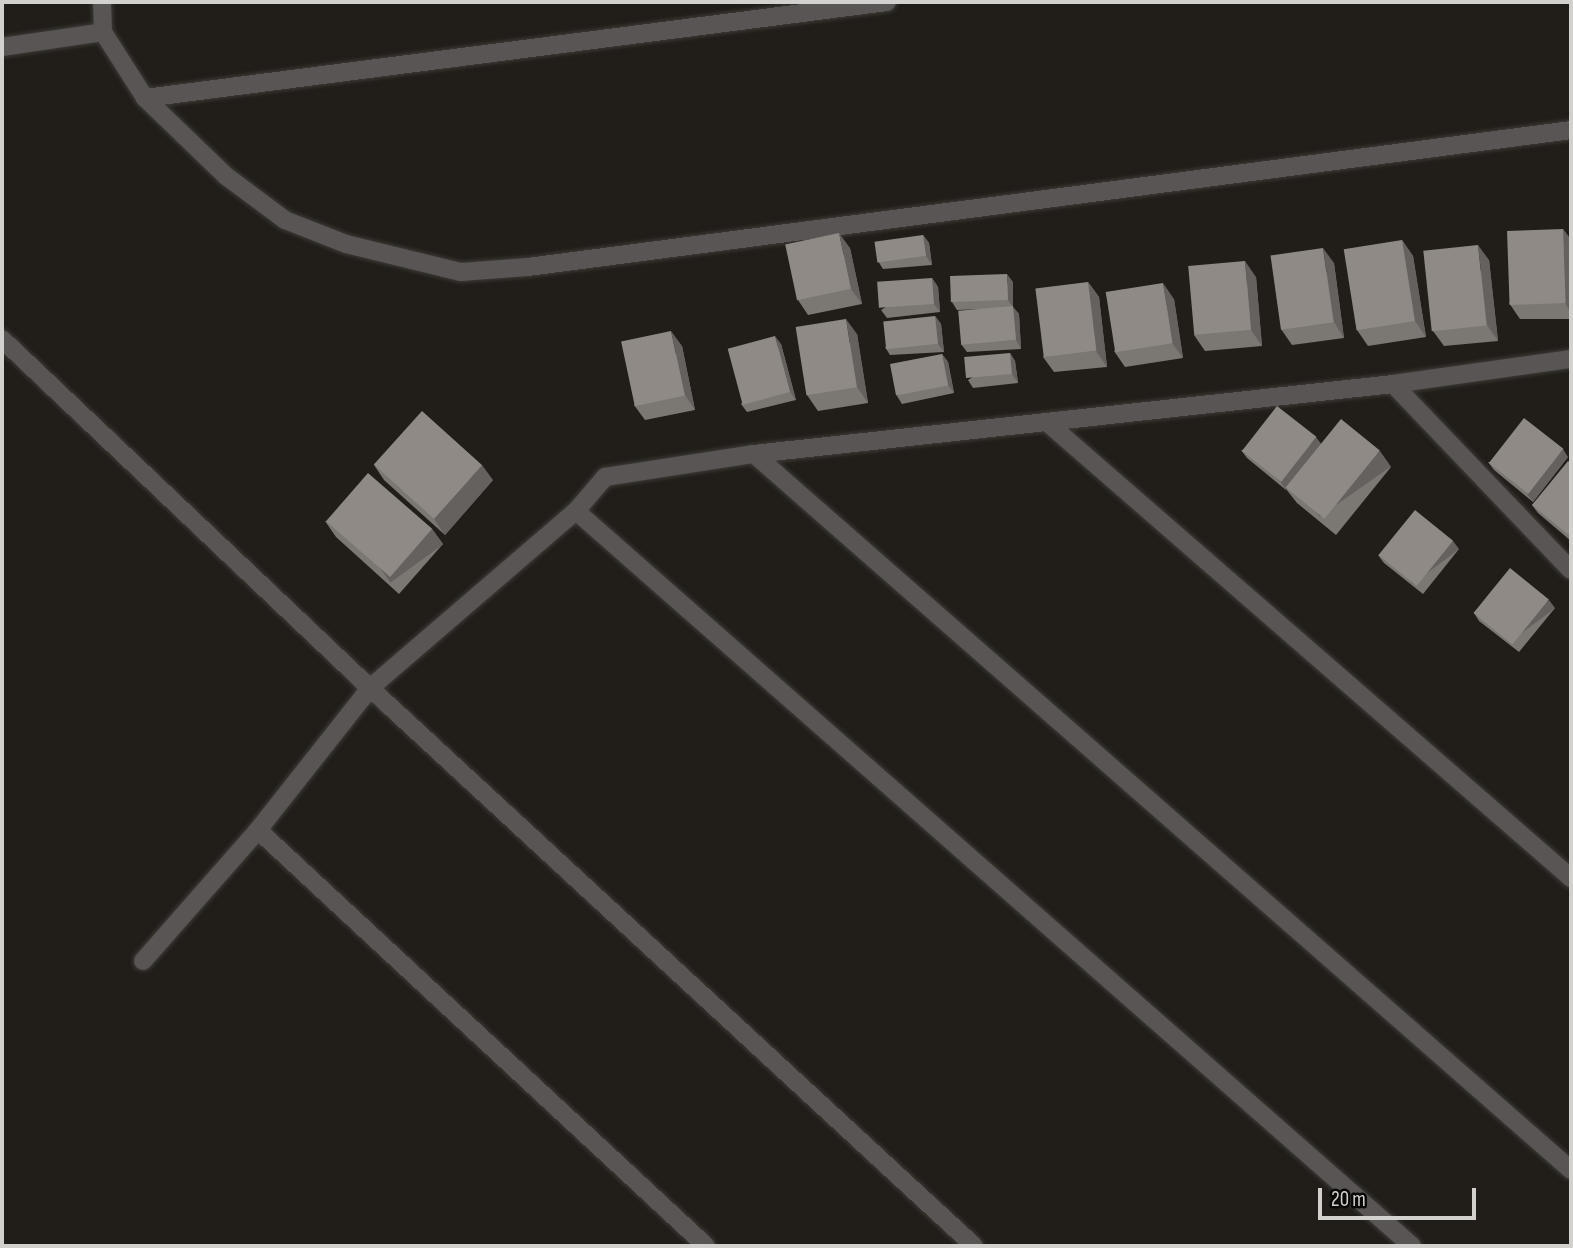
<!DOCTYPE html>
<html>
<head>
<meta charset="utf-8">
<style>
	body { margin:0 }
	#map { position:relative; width:1573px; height:1248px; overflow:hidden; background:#211e1a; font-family:"Sofia Sans Condensed",sans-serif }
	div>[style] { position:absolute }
	.roads { filter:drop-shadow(0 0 2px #3d3b37) drop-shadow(0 0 2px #3d3b37) }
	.minor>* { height:18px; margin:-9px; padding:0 9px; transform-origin:9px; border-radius:9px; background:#585554 }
	.wall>* { inset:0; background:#7b7773 }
	.shaded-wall>* { inset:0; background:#64615e; transform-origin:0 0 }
	.building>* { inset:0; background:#8f8a86; transform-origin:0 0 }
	span { translate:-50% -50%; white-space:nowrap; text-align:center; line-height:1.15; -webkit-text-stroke:7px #090807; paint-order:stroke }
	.frame { position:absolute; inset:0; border:4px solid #d3d1ce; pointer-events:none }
	.scale { position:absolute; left:1318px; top:1188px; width:158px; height:32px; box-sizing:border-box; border:4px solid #d3d1ce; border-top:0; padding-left:9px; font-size:21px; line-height:24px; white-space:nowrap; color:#d3d1ce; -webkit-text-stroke:5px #090807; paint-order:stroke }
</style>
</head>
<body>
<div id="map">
	<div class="roads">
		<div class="minor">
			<i style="left:102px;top:2px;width:30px;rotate:88deg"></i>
			<i style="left:103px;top:32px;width:78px;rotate:57.5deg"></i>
			<i style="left:145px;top:98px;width:112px;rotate:43.9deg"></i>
			<i style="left:226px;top:176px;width:74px;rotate:36.7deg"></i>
			<i style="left:285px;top:220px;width:66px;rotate:21.5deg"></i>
			<i style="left:346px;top:244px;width:118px;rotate:13.7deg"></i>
			<i style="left:461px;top:272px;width:67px;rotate:-4.3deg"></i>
			<i style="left:528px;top:267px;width:1052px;rotate:-7.48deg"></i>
			<i style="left:2px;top:47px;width:102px;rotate:-8.4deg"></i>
			<i style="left:145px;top:98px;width:748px;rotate:-7.37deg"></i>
			<i style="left:2px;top:339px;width:507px;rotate:43.48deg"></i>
			<i style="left:370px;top:688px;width:822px;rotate:42.73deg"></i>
			<i style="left:1393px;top:384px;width:257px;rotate:46.3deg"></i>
			<i style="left:1049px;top:424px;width:692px;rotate:41.01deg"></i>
			<i style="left:754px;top:454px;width:1086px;rotate:41.23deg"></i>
			<i style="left:576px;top:511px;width:1113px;rotate:41.32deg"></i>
			<i style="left:258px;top:830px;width:611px;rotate:42.88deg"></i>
			<i style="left:143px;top:961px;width:174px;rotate:-48.7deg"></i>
			<i style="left:258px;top:830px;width:181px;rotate:-51.7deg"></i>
			<i style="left:370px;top:688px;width:272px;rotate:-40.7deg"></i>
			<i style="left:576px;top:511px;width:45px;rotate:-49.5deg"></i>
			<i style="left:605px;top:477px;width:151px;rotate:-8.8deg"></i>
			<i style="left:754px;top:454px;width:643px;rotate:-6.25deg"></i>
			<i style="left:1393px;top:384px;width:180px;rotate:-8deg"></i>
		</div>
	</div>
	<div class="wall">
		<i style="clip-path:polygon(1563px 229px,1571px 240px,1571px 319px,1520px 319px,1509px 303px)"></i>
		<i style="clip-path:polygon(923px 235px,929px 243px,932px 265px,883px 269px,878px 261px)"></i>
		<i style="clip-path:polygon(1402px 240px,1413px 256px,1426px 337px,1368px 346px,1357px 330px)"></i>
		<i style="clip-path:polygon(850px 248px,862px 304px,808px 315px,798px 300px)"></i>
		<i style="clip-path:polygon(1489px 260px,1498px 341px,1444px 346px,1433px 331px)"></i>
		<i style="clip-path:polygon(1334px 263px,1344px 338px,1292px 345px,1281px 329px)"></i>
		<i style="clip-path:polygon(1256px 277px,1262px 346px,1205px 351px,1194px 335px)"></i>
		<i style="clip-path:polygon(932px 278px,938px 287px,940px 312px,887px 318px,881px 310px)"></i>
		<i style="clip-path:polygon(1013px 282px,1013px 307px,1019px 314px,1021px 349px,967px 352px,961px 344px,983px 309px,957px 310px,952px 302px)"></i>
		<i style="clip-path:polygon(1088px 282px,1099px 297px,1107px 367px,1054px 372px,1043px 357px)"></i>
		<i style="clip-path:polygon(1174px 299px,1183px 358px,1125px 367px,1114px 351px)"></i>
		<i style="clip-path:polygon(935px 316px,941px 324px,944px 352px,890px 355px,885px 347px)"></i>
		<i style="clip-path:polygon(857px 334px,868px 403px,818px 411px,807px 395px)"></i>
		<i style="clip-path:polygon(781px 344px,796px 400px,747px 412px,741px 404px)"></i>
		<i style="clip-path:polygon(682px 346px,695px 410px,645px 420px,634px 405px)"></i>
		<i style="clip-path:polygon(1010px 353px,1015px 361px,1018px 383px,973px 388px,968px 380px)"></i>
		<i style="clip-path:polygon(942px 354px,948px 362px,954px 393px,902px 404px,897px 396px)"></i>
		<i style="clip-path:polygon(1321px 444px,1391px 467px,1336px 535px,1297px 503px,1286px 489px,1286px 490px,1247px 458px,1241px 450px)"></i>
		<i style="clip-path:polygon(1568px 457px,1533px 502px,1494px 470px,1488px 462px)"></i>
		<i style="clip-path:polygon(1571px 464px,1571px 541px,1538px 513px,1532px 505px)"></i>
		<i style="clip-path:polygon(374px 465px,493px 480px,445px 535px,384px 480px)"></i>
		<i style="clip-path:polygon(325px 521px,432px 529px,443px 544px,399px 594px,336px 537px)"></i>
		<i style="clip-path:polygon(1459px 549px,1423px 594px,1384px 563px,1378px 555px)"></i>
		<i style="clip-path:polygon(1555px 608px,1519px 652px,1479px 621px,1474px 613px)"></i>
	</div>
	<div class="shaded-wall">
		<i style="clip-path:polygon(1563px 229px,1571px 240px,1571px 313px,1565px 303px)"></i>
		<i style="clip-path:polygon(839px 233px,850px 248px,862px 304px,851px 289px)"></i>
		<i style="clip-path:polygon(923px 235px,929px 243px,932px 265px,926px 256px)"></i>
		<i style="clip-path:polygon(1402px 240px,1413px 256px,1426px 337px,1415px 321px)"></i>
		<i style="clip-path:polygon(1478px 245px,1489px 260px,1498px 341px,1487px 325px)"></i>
		<i style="clip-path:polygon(1323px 248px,1334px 263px,1344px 338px,1334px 322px)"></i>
		<i style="clip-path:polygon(1245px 261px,1256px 277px,1262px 346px,1251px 330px)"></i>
		<i style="clip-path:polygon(1007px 274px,1013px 282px,1013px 307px,1019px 314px,1021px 349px,1016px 340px,1013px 307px,1008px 300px)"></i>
		<i style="clip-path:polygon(932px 278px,938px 287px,940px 312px,934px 304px)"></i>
		<i style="clip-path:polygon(1088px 282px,1099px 297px,1107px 367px,1096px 351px)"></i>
		<i style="clip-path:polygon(1163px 283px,1174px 299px,1183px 358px,1172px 343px)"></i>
		<i style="clip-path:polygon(935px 316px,941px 324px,944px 352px,938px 344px)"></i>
		<i style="clip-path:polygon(846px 319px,857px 334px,868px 403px,857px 387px)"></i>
		<i style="clip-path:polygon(671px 331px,682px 346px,695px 410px,685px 395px)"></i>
		<i style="clip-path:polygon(775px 336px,781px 344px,796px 400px,790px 392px)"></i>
		<i style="clip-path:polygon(1010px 353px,1015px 361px,1018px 383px,1012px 374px)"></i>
		<i style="clip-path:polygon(942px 354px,948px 362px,954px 393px,948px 385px)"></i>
		<i style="clip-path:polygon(1316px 437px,1322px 445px,1286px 490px,1280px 481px)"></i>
		<i style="clip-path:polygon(1563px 449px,1568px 457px,1533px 502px,1527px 494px)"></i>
		<i style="left:1380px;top:451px;width:19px;height:87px;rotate:55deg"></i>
		<i style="clip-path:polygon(482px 465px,493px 480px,445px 535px,434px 519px)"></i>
		<i style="left:432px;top:529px;width:19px;height:65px;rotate:54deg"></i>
		<i style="left:1453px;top:541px;width:10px;height:58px;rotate:53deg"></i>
		<i style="left:1549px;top:600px;width:10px;height:57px;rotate:53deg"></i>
	</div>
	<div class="building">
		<i style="left:1563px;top:229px;width:74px;height:56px;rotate:88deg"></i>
		<i style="left:839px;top:233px;width:57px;height:55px;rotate:78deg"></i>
		<i style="left:923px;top:235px;width:21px;height:49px;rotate:82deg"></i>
		<i style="left:1402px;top:240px;width:82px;height:59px;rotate:81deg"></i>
		<i style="left:1478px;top:245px;width:81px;height:55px;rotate:84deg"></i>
		<i style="left:1323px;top:248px;width:75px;height:53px;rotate:82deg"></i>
		<i style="left:1245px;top:261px;width:69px;height:57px;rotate:85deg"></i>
		<i style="left:1007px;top:274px;width:26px;height:57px;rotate:88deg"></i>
		<i style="left:932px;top:278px;width:26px;height:55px;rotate:86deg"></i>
		<i style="left:1088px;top:282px;width:69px;height:53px;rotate:83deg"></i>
		<i style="left:1163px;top:283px;width:61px;height:58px;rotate:81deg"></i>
		<i style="left:1013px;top:306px;width:34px;height:55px;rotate:85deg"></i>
		<i style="left:935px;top:316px;width:28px;height:52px;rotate:84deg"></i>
		<i style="left:846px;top:319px;width:69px;height:51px;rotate:81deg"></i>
		<i style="left:671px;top:331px;width:66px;height:51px;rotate:78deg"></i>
		<i style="left:775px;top:336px;width:58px;height:49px;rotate:75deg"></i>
		<i style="left:1010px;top:353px;width:21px;height:46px;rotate:85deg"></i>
		<i style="left:942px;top:354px;width:32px;height:53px;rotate:79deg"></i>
		<i style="left:1277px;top:406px;width:50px;height:57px;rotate:38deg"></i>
		<i style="left:422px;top:411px;width:81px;height:72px;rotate:42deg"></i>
		<i style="left:1524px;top:418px;width:50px;height:57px;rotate:38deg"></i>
		<i style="left:1341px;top:419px;width:50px;height:88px;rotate:39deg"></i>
		<i style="clip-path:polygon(1568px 461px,1571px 464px,1571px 537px,1532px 505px)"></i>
		<i style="left:368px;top:473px;width:85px;height:64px;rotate:41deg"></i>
		<i style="left:1415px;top:510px;width:49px;height:58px;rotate:39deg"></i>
		<i style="left:1510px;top:568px;width:50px;height:58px;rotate:39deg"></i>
	</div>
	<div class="frame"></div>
	<div class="scale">20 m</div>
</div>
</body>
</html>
